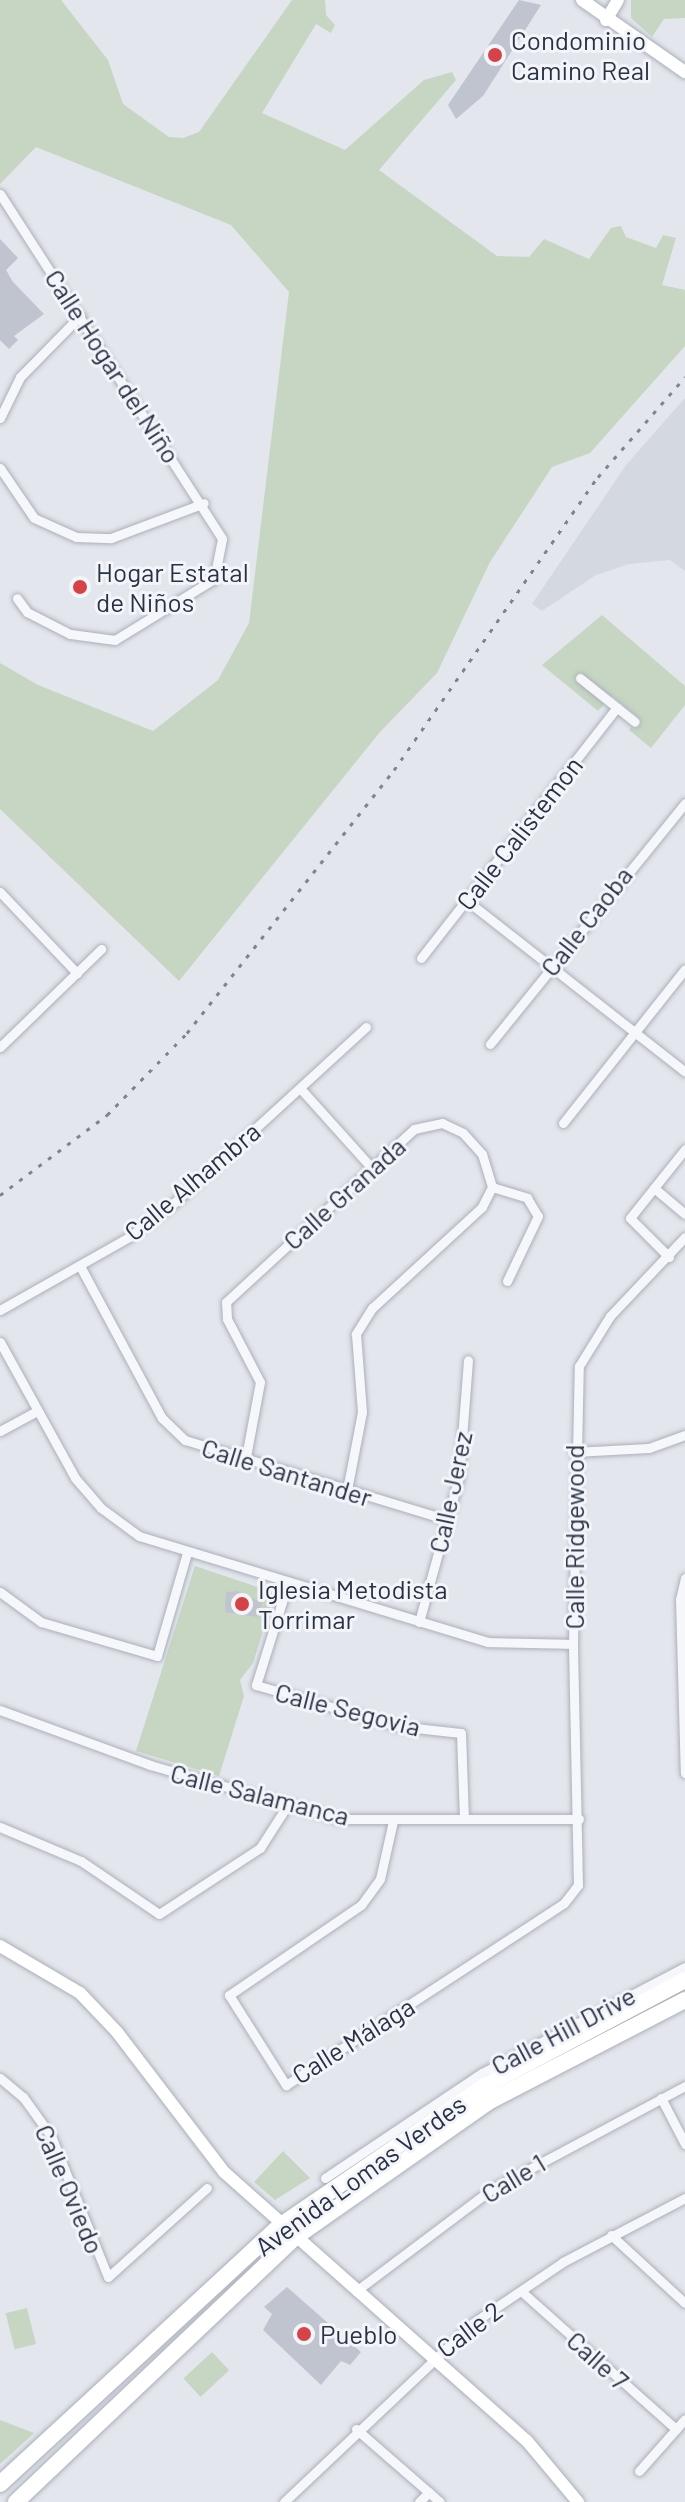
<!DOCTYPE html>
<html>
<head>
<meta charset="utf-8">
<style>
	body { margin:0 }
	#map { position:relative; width:685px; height:2502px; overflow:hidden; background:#e3e6ec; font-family:Barlow,sans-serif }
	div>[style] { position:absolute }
	.built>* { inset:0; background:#d4d8e1 }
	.green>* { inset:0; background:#c6d6c3; transform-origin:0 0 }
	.building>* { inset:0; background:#c0c4cf }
	.roads { filter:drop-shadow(0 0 2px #abb0ba) drop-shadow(0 0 2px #abb0ba) }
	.street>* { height:9px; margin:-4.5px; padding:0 4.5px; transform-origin:4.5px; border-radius:4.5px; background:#f6f7fa }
	.secondary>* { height:12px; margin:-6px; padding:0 6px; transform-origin:6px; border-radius:6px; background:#fff }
	.highway>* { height:16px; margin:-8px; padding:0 8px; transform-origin:8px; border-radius:8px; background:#fff }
	.rail>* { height:3px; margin-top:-1.5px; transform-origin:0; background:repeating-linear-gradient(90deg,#7b8397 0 4px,transparent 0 12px) }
	.dots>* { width:22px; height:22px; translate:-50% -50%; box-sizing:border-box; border:4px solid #f3f5f9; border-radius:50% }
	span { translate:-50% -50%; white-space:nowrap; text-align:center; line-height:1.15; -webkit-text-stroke:6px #f3f5f9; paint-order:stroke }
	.poi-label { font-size:26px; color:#293145 }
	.left { translate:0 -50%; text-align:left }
	.street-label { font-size:26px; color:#293145 }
</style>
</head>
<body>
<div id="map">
	<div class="built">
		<i style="clip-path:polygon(685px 398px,685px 571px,670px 560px,629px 564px,596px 575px,542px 611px,532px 604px,626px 465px)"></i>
	</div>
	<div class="green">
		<i style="clip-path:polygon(0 0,61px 0,108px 60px,123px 104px,169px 137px,183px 138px,199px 132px,292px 0,325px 0,326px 15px,335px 25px,331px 33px,316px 24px,262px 113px,345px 150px,424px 80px,452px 72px,456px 80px,379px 170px,497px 256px,529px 257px,544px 239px,589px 259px,611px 228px,621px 226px,626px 237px,656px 248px,663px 235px,676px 238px,662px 285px,685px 290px,685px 346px,590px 453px,552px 467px,490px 562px,437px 673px,380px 732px,179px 981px,0 809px,0 663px,38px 685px,153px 731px,218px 680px,249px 623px,289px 292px,231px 225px,36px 147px,0 184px)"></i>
		<i style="clip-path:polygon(631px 0,685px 0,685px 18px,664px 19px,652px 37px,631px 18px)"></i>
		<i style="clip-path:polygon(602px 615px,685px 686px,685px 705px,651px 748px,629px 730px,639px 718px,612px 696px,598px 711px,542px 665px)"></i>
		<i style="clip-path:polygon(195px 1566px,275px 1593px,253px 1663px,240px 1680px,244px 1696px,219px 1776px,136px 1751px)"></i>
		<i style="clip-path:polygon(283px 2151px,310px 2178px,275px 2200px,254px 2182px)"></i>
		<i style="left:27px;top:2308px;width:37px;height:22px;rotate:76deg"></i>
		<i style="left:212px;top:2352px;width:25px;height:39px;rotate:47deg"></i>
		<i style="clip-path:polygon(0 2420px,34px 2433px,0 2464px)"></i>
	</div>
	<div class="building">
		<i style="clip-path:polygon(519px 0,541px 5px,483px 96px,456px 119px,448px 105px)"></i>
		<i style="clip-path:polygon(0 239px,18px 258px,6px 270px,13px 282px,44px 314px,14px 336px,18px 340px,9px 349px,0 340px)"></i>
		<i style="clip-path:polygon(237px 1591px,262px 1603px,258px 1617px,225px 1612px,226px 1592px)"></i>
		<i style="clip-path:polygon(287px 2287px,361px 2352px,350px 2365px,341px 2361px,321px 2385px,263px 2330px,272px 2314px,264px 2307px)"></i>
	</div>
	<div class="roads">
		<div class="street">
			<i style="left:0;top:194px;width:410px;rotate:57.2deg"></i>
			<i style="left:222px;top:539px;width:41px;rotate:101.3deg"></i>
			<i style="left:214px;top:579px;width:116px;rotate:148.4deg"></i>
			<i style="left:115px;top:640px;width:45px;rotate:-172.4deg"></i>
			<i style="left:70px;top:634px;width:48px;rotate:-152.9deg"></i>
			<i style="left:27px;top:612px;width:17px;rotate:-126deg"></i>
			<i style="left:0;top:418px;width:46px;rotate:-64deg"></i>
			<i style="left:20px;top:377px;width:86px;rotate:-45.5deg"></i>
			<i style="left:0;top:468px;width:60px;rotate:55.8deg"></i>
			<i style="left:34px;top:518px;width:46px;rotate:24.3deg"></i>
			<i style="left:76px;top:537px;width:35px;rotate:2deg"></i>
			<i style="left:111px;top:538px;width:99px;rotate:-20.6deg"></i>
			<i style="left:580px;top:678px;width:70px;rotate:38.7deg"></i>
			<i style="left:0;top:892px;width:112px;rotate:46.5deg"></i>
			<i style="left:466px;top:900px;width:278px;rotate:38.1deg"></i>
			<i style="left:421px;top:958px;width:318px;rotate:-52deg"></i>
			<i style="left:490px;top:1044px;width:310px;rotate:-51deg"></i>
			<i style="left:0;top:1047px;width:141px;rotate:-44.1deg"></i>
			<i style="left:300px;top:1088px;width:106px;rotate:48.1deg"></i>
			<i style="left:563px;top:1123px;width:196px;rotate:-51.6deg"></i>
			<i style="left:492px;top:1187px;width:37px;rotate:17deg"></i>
			<i style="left:527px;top:1198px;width:21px;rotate:59deg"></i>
			<i style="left:538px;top:1216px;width:72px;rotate:115.5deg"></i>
			<i style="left:654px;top:1188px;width:40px;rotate:40deg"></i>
			<i style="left:669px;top:1257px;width:55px;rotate:-135deg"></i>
			<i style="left:630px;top:1218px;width:88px;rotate:-51.4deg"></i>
			<i style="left:80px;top:1266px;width:173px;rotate:61.7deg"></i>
			<i style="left:162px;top:1418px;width:32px;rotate:44deg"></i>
			<i style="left:185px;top:1440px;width:275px;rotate:16.9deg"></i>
			<i style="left:0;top:1310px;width:148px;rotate:-29.5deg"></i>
			<i style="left:129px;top:1237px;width:58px;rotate:-37.3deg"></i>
			<i style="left:175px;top:1202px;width:259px;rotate:-42.5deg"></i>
			<i style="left:0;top:1342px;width:155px;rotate:61.1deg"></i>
			<i style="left:75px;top:1478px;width:40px;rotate:49deg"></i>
			<i style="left:101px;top:1508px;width:47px;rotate:36.4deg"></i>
			<i style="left:139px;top:1536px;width:365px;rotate:16.9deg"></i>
			<i style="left:488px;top:1642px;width:85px;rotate:1.3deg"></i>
			<i style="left:0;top:1431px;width:42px;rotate:-28.4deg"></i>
			<i style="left:574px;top:1452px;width:75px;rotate:-3.1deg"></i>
			<i style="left:649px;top:1448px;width:38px;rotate:-20deg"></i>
			<i style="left:245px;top:1462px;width:81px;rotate:-79.4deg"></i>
			<i style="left:260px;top:1382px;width:71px;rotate:-117.6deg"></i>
			<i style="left:227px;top:1319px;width:17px;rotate:-93deg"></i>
			<i style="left:226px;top:1302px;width:255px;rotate:-42.6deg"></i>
			<i style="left:414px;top:1129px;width:29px;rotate:-12deg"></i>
			<i style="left:442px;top:1123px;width:23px;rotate:25deg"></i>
			<i style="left:463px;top:1133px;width:28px;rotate:48deg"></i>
			<i style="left:482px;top:1154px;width:34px;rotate:73deg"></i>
			<i style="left:492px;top:1187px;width:22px;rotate:117deg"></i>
			<i style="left:482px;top:1207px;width:149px;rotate:137.4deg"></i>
			<i style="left:372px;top:1308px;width:31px;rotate:122deg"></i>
			<i style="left:356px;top:1334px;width:78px;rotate:85.6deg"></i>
			<i style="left:362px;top:1412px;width:79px;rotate:100.9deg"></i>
			<i style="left:685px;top:1578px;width:22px;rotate:103deg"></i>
			<i style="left:680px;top:1599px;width:174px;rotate:88.4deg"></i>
			<i style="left:288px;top:1583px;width:107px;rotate:107.4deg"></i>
			<i style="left:256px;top:1685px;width:147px;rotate:16.2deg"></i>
			<i style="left:397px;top:1726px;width:64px;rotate:6.2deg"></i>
			<i style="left:461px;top:1733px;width:85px;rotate:88deg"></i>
			<i style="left:0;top:1592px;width:51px;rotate:36.2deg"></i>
			<i style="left:41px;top:1622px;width:121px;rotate:16.3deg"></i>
			<i style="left:157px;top:1656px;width:107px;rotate:-73.8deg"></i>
			<i style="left:419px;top:1622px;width:150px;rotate:-74.6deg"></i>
			<i style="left:459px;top:1477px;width:117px;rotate:-85.6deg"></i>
			<i style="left:0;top:1710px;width:160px;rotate:20.1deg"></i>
			<i style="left:150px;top:1765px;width:197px;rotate:15.9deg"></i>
			<i style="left:339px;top:1819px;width:240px"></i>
			<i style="left:393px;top:1821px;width:59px;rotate:102.6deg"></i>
			<i style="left:380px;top:1879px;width:32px;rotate:126deg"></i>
			<i style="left:361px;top:1905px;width:160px;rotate:145.7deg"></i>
			<i style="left:229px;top:1995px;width:107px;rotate:57.7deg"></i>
			<i style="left:286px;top:2085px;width:332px;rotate:-33.2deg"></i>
			<i style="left:564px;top:1903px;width:23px;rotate:-52deg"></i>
			<i style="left:578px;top:1885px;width:241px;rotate:-91.2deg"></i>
			<i style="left:573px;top:1644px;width:278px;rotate:-88.8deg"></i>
			<i style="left:579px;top:1366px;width:59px;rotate:-58.2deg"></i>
			<i style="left:610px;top:1316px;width:109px;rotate:-46.5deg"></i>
			<i style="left:0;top:1827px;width:88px;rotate:22.8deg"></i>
			<i style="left:81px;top:1861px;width:94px;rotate:34.2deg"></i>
			<i style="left:159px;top:1914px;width:121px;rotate:-33.2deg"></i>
			<i style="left:260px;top:1848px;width:50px;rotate:-57.3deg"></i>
			<i style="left:0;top:2078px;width:30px;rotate:40deg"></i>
			<i style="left:23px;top:2097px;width:48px;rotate:54.3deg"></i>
			<i style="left:51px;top:2136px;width:152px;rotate:68deg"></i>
			<i style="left:108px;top:2277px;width:133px;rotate:-42deg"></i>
			<i style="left:661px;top:2098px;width:52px;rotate:62.4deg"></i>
			<i style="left:325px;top:2178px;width:189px;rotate:-33.8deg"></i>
			<i style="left:482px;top:2073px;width:229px;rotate:-27.6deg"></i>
			<i style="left:611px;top:2235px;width:100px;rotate:42.6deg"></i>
			<i style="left:356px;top:2291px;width:170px;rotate:-36.9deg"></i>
			<i style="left:492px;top:2189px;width:219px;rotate:-28.1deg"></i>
			<i style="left:521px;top:2291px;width:208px;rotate:41.7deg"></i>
			<i style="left:356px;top:2429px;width:111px;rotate:41deg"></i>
			<i style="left:639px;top:2471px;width:69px;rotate:-48.5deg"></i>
			<i style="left:284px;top:2502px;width:260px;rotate:-43.4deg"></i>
			<i style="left:473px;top:2323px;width:109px;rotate:-34.1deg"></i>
			<i style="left:563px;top:2262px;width:138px;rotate:-27.7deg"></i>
			<i style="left:419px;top:2502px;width:14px;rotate:-45deg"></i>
		</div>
		<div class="secondary">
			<i style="left:582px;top:0;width:126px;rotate:35deg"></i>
			<i style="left:606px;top:20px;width:23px;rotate:-59deg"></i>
			<i style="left:0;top:1946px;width:93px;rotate:30.4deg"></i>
			<i style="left:80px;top:1993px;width:54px;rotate:46.5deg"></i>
			<i style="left:117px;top:2032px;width:176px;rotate:52.6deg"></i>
			<i style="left:224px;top:2172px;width:405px;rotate:41.6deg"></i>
			<i style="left:527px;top:2441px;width:80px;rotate:50.1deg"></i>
		</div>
		<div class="highway">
			<i style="left:0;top:2484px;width:382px;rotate:-42.7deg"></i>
			<i style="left:281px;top:2225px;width:247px;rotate:-34.3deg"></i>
			<i style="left:485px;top:2086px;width:226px;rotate:-27.9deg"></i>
			<i style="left:16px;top:2502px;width:383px;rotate:-43.5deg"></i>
			<i style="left:294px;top:2238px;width:239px;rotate:-35deg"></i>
			<i style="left:490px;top:2101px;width:220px;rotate:-27.4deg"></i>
		</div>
	</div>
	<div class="rail">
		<i style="left:0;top:1195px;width:134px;rotate:-36.8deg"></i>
		<i style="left:107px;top:1115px;width:115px;rotate:-45.7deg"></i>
		<i style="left:187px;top:1033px;width:335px;rotate:-51.8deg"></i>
		<i style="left:394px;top:770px;width:357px;rotate:-55.2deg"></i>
		<i style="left:598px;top:477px;width:133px;rotate:-49deg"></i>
	</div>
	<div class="dots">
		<i style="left:495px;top:55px;background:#d74249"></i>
		<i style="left:80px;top:587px;background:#d74249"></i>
		<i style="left:242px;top:1604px;background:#d74249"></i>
		<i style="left:304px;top:2334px;background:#d74249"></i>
	</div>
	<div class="poi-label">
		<span class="left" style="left:511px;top:55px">Condominio<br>Camino Real</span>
		<span class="left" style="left:96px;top:587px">Hogar Estatal<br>de Niños</span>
		<span class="left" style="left:258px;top:1604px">Iglesia Metodista<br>Torrimar</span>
		<span class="left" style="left:320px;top:2334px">Pueblo</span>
	</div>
	<div class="street-label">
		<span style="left:113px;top:366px;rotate:57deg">Calle Hogar del Niño</span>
		<span style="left:519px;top:833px;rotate:-52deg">Calle Calistemon</span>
		<span style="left:586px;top:921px;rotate:-52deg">Calle Caoba</span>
		<span style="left:192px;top:1181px;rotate:-40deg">Calle Alhambra</span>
		<span style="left:344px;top:1193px;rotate:-42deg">Calle Granada</span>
		<span style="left:287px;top:1472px;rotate:17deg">Calle Santander</span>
		<span style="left:450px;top:1492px;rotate:-78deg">Calle Jerez</span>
		<span style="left:574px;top:1537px;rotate:-90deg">Calle Ridgewood</span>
		<span style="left:348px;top:1709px;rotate:14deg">Calle Segovia</span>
		<span style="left:260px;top:1794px;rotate:14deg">Calle Salamanca</span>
		<span style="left:563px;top:2030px;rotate:-28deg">Calle Hill Drive</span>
		<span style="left:353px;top:2040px;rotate:-32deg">Calle Málaga</span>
		<span style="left:360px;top:2175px;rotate:-36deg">Avenida Lomas Verdes</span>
		<span style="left:513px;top:2178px;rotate:-31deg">Calle 1</span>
		<span style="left:70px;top:2189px;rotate:67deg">Calle Oviedo</span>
		<span style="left:469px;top:2329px;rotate:-37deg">Calle 2</span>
		<span style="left:598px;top:2360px;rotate:42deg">Calle 7</span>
	</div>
</div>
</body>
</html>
